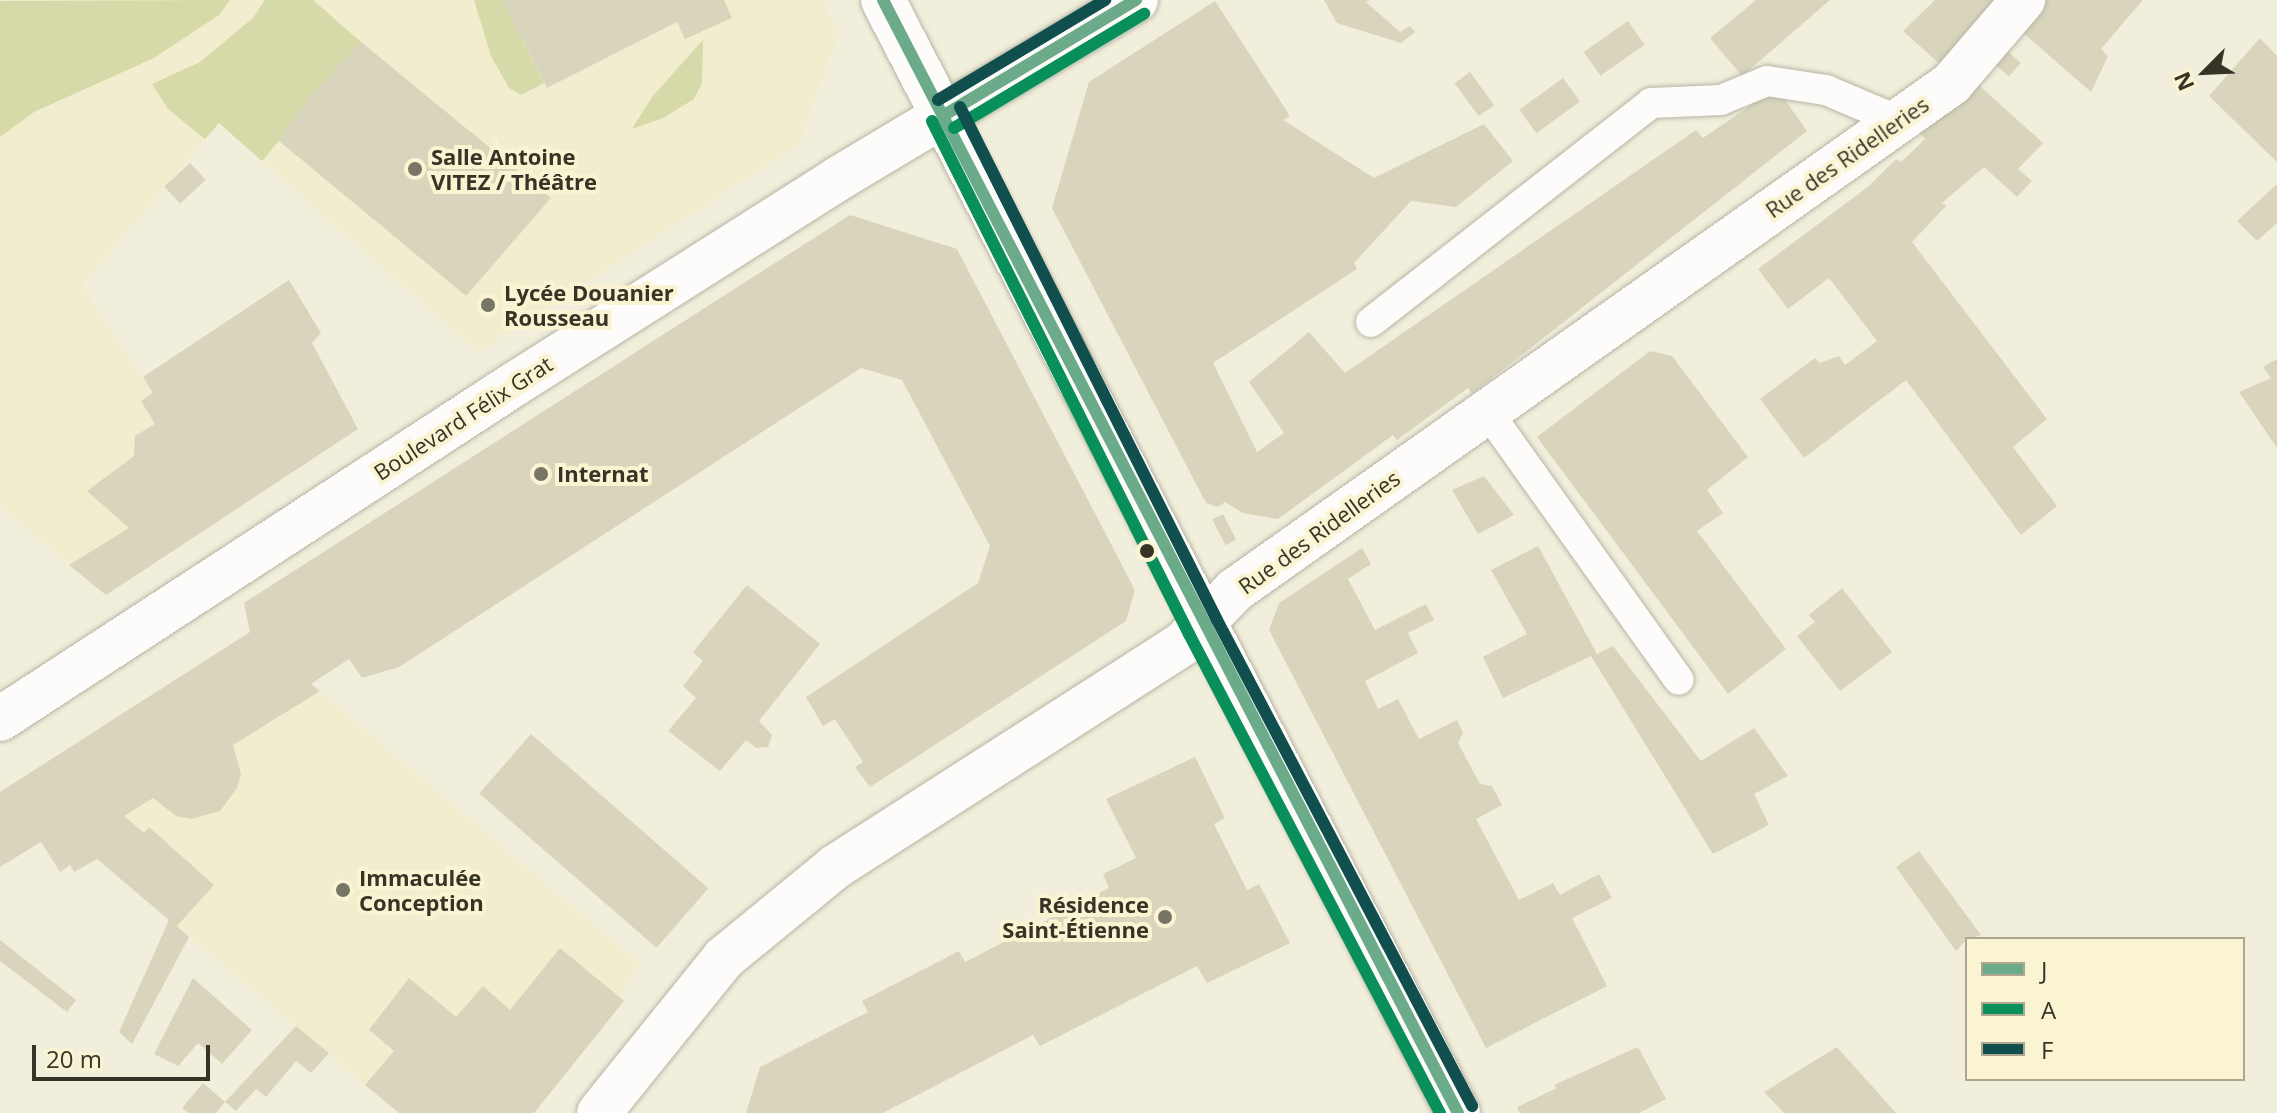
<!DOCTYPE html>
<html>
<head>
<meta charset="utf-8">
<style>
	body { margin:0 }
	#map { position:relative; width:2277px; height:1113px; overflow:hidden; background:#f1eedb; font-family:"Open Sans",sans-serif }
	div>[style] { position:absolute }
	.built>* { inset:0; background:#f2edce }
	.green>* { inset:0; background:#d6daa8 }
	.building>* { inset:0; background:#d9d5bd; transform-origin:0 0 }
	.roads { filter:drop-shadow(0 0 2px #b7b5a6) drop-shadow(0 0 2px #b7b5a6) }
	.lane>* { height:30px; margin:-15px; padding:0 15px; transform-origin:15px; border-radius:15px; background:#fdfcfa }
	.street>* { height:44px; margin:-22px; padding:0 22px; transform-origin:22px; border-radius:22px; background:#fdfcfa }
	.secondary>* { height:44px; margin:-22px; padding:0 22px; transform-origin:22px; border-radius:22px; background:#fdfcfa }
	.bus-1>* { height:12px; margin:-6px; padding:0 6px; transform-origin:6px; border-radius:6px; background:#6bab89 }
	.bus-2>* { height:12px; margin:-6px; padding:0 6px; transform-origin:6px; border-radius:6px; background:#098f5a }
	.bus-3>* { height:12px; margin:-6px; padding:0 6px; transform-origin:6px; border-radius:6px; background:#104f4d }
	.dots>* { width:22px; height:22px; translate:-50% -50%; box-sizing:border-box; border:4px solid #faf4d2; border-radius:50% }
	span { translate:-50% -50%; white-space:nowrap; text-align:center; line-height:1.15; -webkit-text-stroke:8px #faf4d2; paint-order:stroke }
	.poi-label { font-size:22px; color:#363427; font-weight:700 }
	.left { translate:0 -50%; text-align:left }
	.right { translate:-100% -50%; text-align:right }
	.street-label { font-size:22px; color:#363427 }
	.legend { position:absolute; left:1965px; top:937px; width:280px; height:144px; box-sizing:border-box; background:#faf4d2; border:2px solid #aca78e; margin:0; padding:10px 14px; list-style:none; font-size:24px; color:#363427 }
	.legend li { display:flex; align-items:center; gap:16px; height:40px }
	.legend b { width:40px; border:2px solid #aca78e }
	.north { position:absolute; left:2165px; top:32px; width:80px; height:80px; -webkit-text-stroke:6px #faf4d2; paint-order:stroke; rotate:246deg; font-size:22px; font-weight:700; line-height:32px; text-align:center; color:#363427 }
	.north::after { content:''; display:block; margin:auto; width:28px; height:36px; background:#363427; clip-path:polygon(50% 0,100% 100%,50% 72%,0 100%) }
	.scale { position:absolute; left:32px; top:1045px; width:178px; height:36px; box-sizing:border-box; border:4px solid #363427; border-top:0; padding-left:10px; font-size:24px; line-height:28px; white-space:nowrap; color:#363427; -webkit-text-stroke:6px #faf4d2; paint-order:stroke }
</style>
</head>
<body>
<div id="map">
	<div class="built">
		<i style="clip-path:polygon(0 0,821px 0,839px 32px,799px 144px,479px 352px,219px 123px,82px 285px,230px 514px,106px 595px,0 505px)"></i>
		<i style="clip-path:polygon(250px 632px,641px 965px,618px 995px,624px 1001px,534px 1113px,399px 1113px,11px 785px)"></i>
	</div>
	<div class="green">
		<i style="clip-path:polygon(230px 0,219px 15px,154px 58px,34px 112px,0 137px,0 1px)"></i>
		<i style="clip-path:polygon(265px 0,313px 0,361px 42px,262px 161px,219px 123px,205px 139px,168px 109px,152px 84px,200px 62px,253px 18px)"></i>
		<i style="clip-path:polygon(474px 0,502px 0,544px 83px,521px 95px,509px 88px,491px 56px)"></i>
		<i style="clip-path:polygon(703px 40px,702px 83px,694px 99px,663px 118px,632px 129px,652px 97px)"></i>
	</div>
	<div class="building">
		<i style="clip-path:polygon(502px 0,724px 0,732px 18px,685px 39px,677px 22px,547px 88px)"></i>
		<i style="clip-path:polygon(1324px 0,1370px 0,1366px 2px,1400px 32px,1410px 26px,1415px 32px,1401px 43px,1337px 23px)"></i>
		<i style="clip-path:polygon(1756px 0,1830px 0,1742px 76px,1710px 38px)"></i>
		<i style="clip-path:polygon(1935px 0,2007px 0,1943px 67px,1903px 31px)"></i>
		<i style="clip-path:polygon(2046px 0,2143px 0,2101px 49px,2108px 56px,2091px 92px,2019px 29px)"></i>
		<i style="clip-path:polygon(1215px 1px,1290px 116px,1283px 120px,1374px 178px,1484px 124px,1513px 161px,1456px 207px,1411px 201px,1354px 263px,1357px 269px,1213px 363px,1257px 452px,1284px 433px,1249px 382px,1309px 332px,1345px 373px,1696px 130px,1703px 138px,1760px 99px,1781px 94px,1807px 131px,1472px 394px,1468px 388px,1397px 440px,1393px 435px,1278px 519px,1243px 513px,1225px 502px,1218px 507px,1206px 503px,1052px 208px,1089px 82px)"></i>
		<i style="left:1628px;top:21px;width:29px;height:54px;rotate:55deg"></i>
		<i style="clip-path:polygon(2260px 38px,2277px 56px,2277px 162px,2209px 96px)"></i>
		<i style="clip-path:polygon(361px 42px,551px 198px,466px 296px,278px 140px,315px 91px)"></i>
		<i style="left:2003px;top:47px;width:24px;height:18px;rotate:42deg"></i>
		<i style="left:1470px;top:72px;width:41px;height:19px;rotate:54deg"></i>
		<i style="left:1563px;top:78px;width:29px;height:54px;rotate:54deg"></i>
		<i style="clip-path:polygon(1972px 79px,2043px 143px,2018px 169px,2032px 181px,2017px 197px,1984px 167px,1942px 203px,1946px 206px,1912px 242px,2047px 419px,2013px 447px,2057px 506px,2021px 535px,1906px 380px,1804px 458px,1760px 399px,1815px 358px,1819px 363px,1839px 356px,1845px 365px,1877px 341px,1829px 278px,1788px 309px,1758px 269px,1869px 186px,1896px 159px,1901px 162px,1925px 139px,1920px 133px)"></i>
		<i style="left:190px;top:163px;width:23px;height:35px;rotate:47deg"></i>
		<i style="clip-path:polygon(2277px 184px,2277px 223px,2257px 241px,2237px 221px)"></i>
		<i style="clip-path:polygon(850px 215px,957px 249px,1135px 590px,1126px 621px,870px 787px,855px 767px,863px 762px,835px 719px,823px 726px,806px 697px,978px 583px,990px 546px,902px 380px,861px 368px,399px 667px,362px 678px,349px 659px,311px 684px,320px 691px,233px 745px,241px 774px,237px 788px,220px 811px,191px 819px,176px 816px,153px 798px,124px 816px,144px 833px,149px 827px,214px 885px,177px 926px,189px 937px,132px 1044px,119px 1032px,169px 920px,97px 859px,74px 872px,70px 865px,60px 872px,41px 842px,0 867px,0 792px,250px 632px,244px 603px)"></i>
		<i style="clip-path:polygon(289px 280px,321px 333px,312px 343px,358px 429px,106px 595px,69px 565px,129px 528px,87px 491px,134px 456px,135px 436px,155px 424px,141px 401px,153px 393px,143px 377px)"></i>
		<i style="clip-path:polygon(1650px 351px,1672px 356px,1748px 457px,1707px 490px,1723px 513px,1697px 531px,1786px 649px,1728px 694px,1537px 437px)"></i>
		<i style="clip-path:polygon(2277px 359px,2277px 448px,2239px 392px,2271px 378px,2263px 367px)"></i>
		<i style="clip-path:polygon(1484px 476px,1514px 515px,1478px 534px,1452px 490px)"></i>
		<i style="left:1223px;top:514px;width:29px;height:12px;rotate:63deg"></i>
		<i style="clip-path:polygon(1538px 546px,1597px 654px,1613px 646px,1701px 761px,1754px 728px,1788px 776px,1754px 794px,1769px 825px,1713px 854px,1591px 656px,1503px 698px,1483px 657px,1527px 634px,1491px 570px)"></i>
		<i style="clip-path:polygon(1362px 548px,1371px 564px,1348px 579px,1375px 630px,1426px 604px,1434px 620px,1408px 633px,1418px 653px,1365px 681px,1378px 709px,1398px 699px,1419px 739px,1457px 720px,1463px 733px,1458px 743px,1480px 784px,1492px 786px,1502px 805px,1476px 819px,1519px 900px,1553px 883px,1560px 895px,1599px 874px,1612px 898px,1572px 918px,1607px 986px,1486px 1048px,1269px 630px,1279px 603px)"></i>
		<i style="clip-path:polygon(747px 585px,820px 644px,759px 721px,772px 735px,768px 747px,756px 748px,746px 740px,720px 771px,668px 731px,696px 698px,683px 686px,703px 661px,693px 652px)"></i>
		<i style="clip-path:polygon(1842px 588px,1892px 652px,1840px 691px,1797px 636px,1815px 622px,1809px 615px)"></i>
		<i style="left:531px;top:734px;width:235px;height:79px;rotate:41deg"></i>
		<i style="clip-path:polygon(1195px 757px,1225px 818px,1214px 824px,1247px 890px,1259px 884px,1290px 943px,1207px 983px,1197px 966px,1040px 1046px,1033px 1035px,883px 1113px,746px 1113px,760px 1067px,868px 1012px,862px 1001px,959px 951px,965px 962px,1109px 888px,1103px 874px,1136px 858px,1106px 799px)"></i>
		<i style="clip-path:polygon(1919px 851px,1981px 935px,1967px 939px,1956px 951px,1896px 867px)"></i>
		<i style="clip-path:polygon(0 940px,76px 1000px,67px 1012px,0 961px)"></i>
		<i style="clip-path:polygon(560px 948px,624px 1001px,534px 1113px,399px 1113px,365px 1085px,394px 1051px,369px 1030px,409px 978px,456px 1017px,483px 986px,510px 1010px)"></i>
		<i style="clip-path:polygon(193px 978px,252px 1030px,222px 1064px,198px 1043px,178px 1066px,154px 1054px)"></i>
		<i style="clip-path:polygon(296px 1026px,329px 1053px,311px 1073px,296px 1061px,266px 1097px,256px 1089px,236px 1111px,225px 1102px)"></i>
		<i style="clip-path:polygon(1638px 1047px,1666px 1099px,1639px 1113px,1520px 1113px,1517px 1107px,1557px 1088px,1554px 1085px)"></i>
		<i style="clip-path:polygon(1837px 1047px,1896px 1113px,1784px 1113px,1764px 1092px)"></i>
		<i style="clip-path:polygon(203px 1083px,225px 1102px,216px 1113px,189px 1113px,182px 1108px)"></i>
	</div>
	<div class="roads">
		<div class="lane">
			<i style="left:1371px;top:322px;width:355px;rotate:-38deg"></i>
			<i style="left:1651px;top:103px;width:70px;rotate:-2.5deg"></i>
			<i style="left:1721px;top:100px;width:50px;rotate:-22.4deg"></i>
			<i style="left:1767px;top:81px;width:60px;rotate:8.7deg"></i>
			<i style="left:1826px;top:90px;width:79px;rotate:23deg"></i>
			<i style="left:1487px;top:411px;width:330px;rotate:54.5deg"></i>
		</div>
		<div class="street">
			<i style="left:599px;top:1113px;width:199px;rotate:-51.1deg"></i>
			<i style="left:724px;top:958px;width:144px;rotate:-39.3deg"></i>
			<i style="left:835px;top:867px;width:415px;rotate:-32.7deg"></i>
			<i style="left:1184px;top:643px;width:74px;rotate:-46.1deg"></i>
			<i style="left:1235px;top:590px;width:877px;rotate:-35.25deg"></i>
			<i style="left:1951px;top:84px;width:111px;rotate:-49.4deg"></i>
		</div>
		<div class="secondary">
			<i style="left:883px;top:0;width:1253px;rotate:62.68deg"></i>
			<i style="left:0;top:719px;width:609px;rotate:-33.06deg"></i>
			<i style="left:510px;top:387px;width:390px;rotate:-32.4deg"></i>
			<i style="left:839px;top:178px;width:346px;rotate:-30.9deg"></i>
		</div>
	</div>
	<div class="bus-1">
		<i style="left:883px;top:0;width:1253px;rotate:62.68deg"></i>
		<i style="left:946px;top:114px;width:222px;rotate:-31deg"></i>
	</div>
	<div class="bus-2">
		<i style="left:932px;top:121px;width:574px;rotate:63.39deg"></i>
		<i style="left:1189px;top:634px;width:541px;rotate:62.35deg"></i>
		<i style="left:954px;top:128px;width:222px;rotate:-31deg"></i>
	</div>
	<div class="bus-3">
		<i style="left:938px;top:100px;width:195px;rotate:-30.9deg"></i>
		<i style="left:960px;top:107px;width:574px;rotate:63.39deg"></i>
		<i style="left:1217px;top:620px;width:549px;rotate:62.31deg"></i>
	</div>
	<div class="dots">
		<i style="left:415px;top:169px;background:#777566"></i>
		<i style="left:488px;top:305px;background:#777566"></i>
		<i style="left:541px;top:474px;background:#777566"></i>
		<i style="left:1147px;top:551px;background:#363427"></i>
		<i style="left:343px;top:890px;background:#777566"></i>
		<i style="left:1165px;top:917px;background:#777566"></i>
	</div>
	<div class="poi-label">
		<span class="left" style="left:431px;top:169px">Salle Antoine<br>VITEZ / Théâtre</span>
		<span class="left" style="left:504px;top:305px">Lycée Douanier<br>Rousseau</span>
		<span class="left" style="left:557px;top:474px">Internat</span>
		<span class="left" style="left:359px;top:890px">Immaculée<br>Conception</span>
		<span class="right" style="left:1149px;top:917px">Résidence<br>Saint-Étienne</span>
	</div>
	<div class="street-label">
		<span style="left:1847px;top:157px;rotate:-35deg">Rue des Ridelleries</span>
		<span style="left:463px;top:418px;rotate:-33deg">Boulevard Félix Grat</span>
		<span style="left:1319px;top:532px;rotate:-36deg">Rue des Ridelleries</span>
	</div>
	<ul class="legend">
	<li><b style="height:10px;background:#6bab89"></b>J</li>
	<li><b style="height:10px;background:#098f5a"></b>A</li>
	<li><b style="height:10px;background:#104f4d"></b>F</li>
	</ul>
	<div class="north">N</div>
	<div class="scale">20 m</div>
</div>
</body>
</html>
